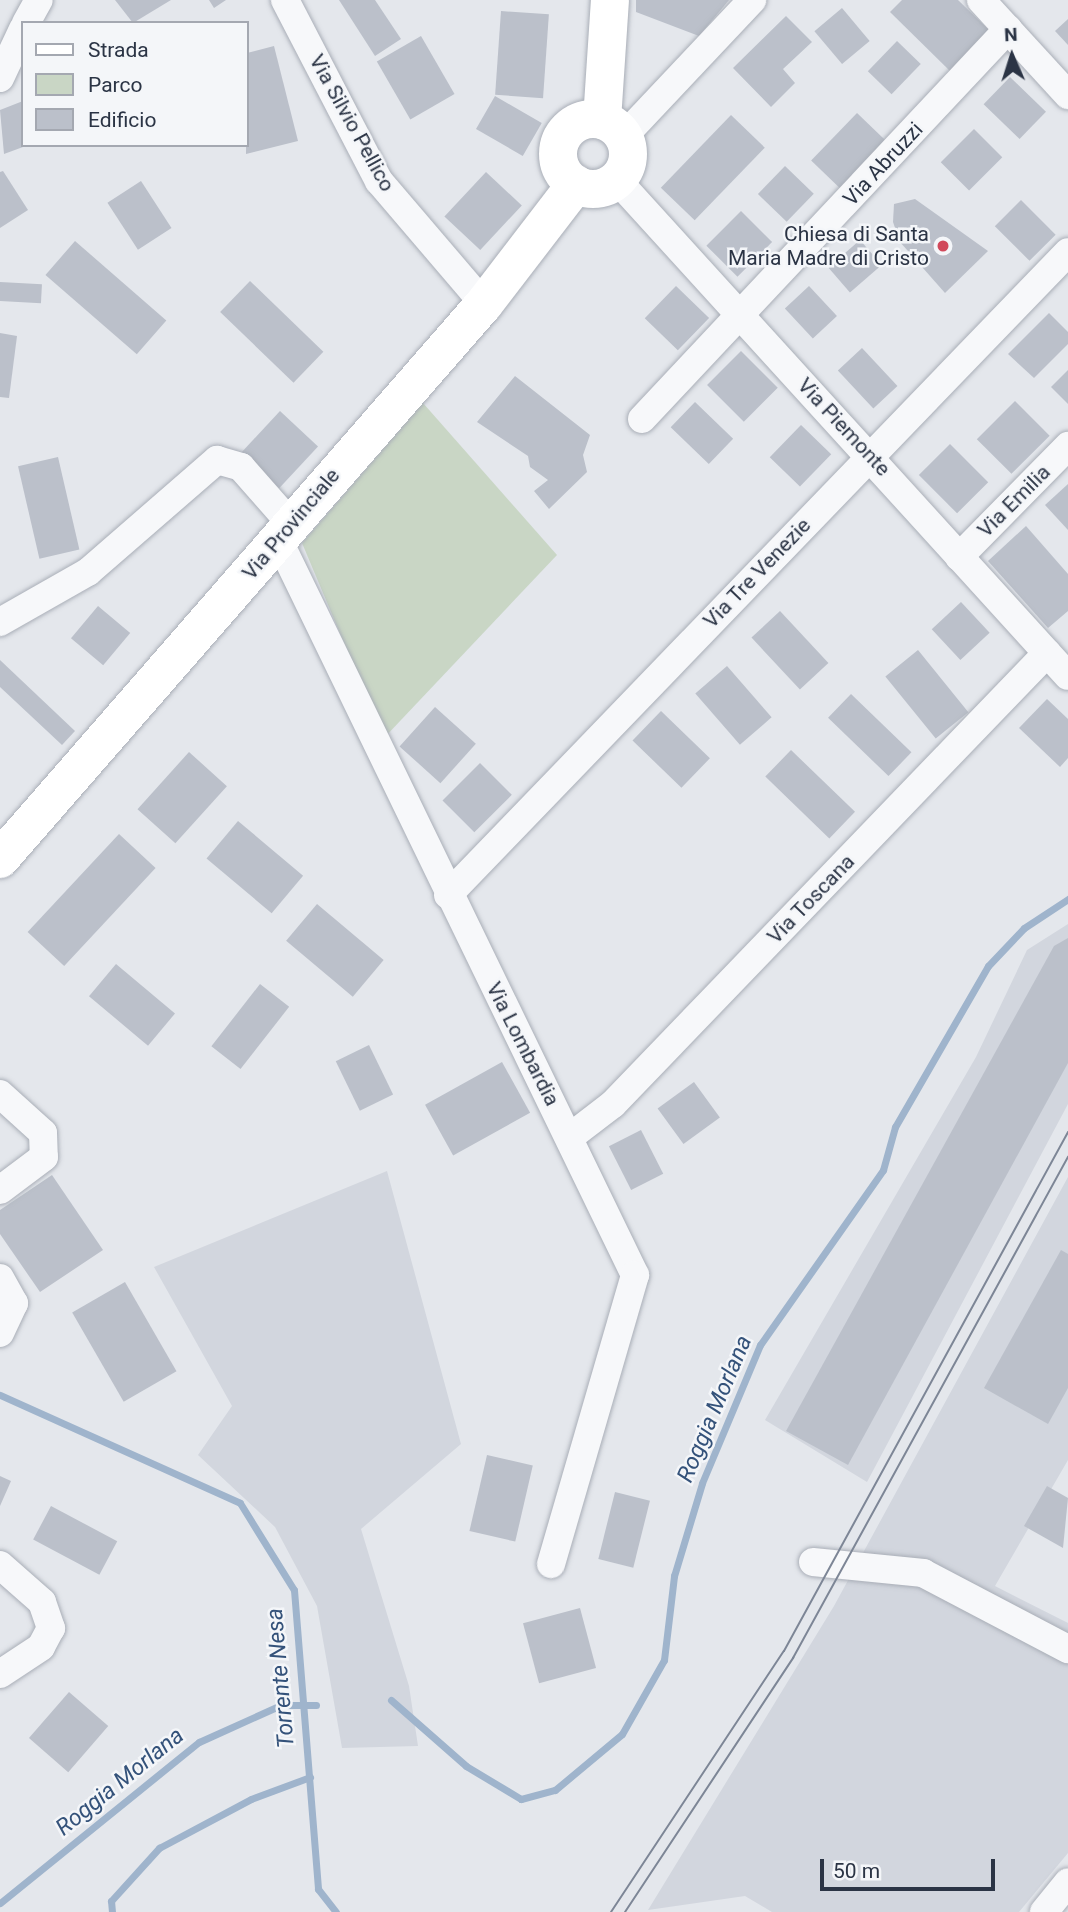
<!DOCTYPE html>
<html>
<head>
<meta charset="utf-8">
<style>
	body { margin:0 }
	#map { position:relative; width:1068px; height:1912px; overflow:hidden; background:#e4e7ec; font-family:Roboto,sans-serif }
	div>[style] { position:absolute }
	.built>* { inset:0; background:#d2d6de }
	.green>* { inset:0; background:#c9d6c5 }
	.stream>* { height:7px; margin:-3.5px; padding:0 3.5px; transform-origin:3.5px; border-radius:3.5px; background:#9fb4cc }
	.building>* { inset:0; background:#bbc0ca; transform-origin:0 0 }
	.roads { filter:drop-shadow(0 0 2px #a9aeb7) drop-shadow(0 0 2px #a9aeb7) }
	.street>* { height:28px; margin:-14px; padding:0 14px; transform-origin:14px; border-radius:14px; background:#f7f8fa }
	.secondary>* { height:38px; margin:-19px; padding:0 19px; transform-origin:19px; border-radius:19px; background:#fff }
	.secondary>.ring { margin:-19px; padding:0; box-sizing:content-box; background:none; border:38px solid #fff; border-radius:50% }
	.tram>* { height:2px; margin:-1px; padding:0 1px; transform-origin:1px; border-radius:1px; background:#7d8696 }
	.dots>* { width:19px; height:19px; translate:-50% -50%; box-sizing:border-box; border:4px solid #f4f6f9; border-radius:50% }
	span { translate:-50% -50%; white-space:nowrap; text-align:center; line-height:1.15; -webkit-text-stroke:5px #f4f6f9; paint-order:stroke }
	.street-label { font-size:21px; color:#2b3445 }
	.poi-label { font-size:21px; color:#2b3445 }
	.right { translate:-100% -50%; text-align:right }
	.water-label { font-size:23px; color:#34527a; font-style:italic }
	.legend { position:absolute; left:21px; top:21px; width:228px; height:126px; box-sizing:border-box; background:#f4f6f9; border:2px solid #a4a8b1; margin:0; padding:9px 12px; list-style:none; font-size:21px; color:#2b3445 }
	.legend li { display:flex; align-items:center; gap:14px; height:35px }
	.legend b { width:35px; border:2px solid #a4a8b1 }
	.north { position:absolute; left:977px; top:21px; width:70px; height:70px; -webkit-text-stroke:5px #f4f6f9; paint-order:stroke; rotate:357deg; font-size:19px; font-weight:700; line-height:28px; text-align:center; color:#2b3445 }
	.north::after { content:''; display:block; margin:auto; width:24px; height:32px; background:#2b3445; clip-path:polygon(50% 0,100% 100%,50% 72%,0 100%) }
	.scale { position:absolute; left:820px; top:1859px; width:175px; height:32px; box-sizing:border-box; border:4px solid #2b3445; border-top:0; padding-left:9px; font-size:21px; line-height:24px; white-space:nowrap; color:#2b3445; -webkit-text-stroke:5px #f4f6f9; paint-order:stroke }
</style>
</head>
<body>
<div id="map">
	<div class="built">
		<i style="clip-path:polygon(1068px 924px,1068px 1104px,867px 1482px,765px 1420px,976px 1057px,1027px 950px)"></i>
		<i style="clip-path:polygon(387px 1171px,461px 1444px,361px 1529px,409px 1686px,418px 1746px,342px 1748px,317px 1606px,275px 1527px,198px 1455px,232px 1406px,154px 1267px)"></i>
		<i style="clip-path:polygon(1068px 1177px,1068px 1460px,995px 1586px,1068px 1623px,1068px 1853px,1019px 1912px,772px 1912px,745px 1896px,648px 1910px,834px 1606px)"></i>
	</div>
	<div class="green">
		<i style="clip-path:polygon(423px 403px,557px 555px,384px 738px,302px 543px)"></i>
	</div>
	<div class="stream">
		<i style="left:0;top:1395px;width:263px;rotate:24.2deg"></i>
		<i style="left:240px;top:1503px;width:102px;rotate:58.2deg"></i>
		<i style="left:294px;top:1590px;width:300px;rotate:85.4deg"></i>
		<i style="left:318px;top:1889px;width:29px;rotate:52deg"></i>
		<i style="left:391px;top:1700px;width:100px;rotate:41.3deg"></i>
		<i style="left:466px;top:1766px;width:64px;rotate:31deg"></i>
		<i style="left:521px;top:1799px;width:35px;rotate:-15deg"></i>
		<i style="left:555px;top:1790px;width:87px;rotate:-39.9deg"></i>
		<i style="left:622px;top:1734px;width:85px;rotate:-60.4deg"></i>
		<i style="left:664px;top:1660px;width:85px;rotate:-83.2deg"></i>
		<i style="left:674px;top:1576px;width:97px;rotate:-73.2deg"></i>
		<i style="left:702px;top:1483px;width:150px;rotate:-67.2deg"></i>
		<i style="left:760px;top:1345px;width:214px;rotate:-54.9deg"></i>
		<i style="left:883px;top:1170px;width:45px;rotate:-74.4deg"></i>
		<i style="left:895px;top:1127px;width:186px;rotate:-60deg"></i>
		<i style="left:988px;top:966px;width:52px;rotate:-46.5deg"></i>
		<i style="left:1024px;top:928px;width:53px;rotate:-33.4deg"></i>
		<i style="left:0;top:1903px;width:256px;rotate:-39deg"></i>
		<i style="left:199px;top:1742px;width:90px;rotate:-24.3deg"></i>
		<i style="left:281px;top:1705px;width:35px"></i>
		<i style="left:112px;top:1912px;width:11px;rotate:-95deg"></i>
		<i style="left:111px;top:1901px;width:72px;rotate:-47.8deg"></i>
		<i style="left:159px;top:1848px;width:104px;rotate:-28deg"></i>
		<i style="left:251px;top:1799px;width:63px;rotate:-20.4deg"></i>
	</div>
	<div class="building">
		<i style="clip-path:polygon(115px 0,171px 0,133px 23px)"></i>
		<i style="clip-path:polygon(209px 0,226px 0,214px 8px)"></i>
		<i style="clip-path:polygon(339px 0,375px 0,401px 39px,375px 56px)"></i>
		<i style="clip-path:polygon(636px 0,729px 0,699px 36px,636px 12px)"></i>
		<i style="clip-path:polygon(902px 0,958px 0,991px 32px,951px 72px,890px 12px)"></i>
		<i style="left:842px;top:8px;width:43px;height:36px;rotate:50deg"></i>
		<i style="left:501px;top:11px;width:48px;height:84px;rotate:4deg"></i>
		<i style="clip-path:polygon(786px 16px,812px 42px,783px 69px,795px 83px,771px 107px,733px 68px)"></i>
		<i style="clip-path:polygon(1068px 19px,1068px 45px,1055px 31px)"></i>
		<i style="left:421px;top:36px;width:67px;height:51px;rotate:60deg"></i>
		<i style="left:897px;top:41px;width:33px;height:42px;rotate:44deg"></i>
		<i style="clip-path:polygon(274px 46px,298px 141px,246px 154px,247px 53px)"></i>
		<i style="left:1010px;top:77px;width:50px;height:38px;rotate:44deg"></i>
		<i style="left:495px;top:96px;width:54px;height:38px;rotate:30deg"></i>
		<i style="clip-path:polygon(23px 101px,23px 147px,4px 154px,0 110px)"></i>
		<i style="left:857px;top:113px;width:43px;height:66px;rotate:44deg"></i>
		<i style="left:731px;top:115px;width:47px;height:101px;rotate:44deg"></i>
		<i style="left:974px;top:129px;width:40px;height:47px;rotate:45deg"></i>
		<i style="left:785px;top:166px;width:40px;height:39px;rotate:44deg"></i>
		<i style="clip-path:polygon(3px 171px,28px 210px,0 228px,0 172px)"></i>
		<i style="left:486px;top:172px;width:49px;height:61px;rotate:43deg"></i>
		<i style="left:141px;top:181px;width:56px;height:40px;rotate:57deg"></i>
		<i style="clip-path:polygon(915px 199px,988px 251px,945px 293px,900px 242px,893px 222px,894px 204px)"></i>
		<i style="left:1021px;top:200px;width:49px;height:37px;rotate:45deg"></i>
		<i style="left:741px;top:211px;width:44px;height:49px;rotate:45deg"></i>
		<i style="left:860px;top:240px;width:33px;height:42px;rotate:49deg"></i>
		<i style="left:75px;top:241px;width:121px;height:45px;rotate:41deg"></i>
		<i style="left:250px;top:281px;width:102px;height:43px;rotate:44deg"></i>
		<i style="left:0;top:282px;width:42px;height:19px;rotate:3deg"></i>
		<i style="left:676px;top:286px;width:46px;height:45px;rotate:44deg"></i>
		<i style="left:809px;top:286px;width:41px;height:33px;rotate:47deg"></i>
		<i style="clip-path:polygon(1049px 313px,1068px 332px,1068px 344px,1034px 378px,1008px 354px)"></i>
		<i style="clip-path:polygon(0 333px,17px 336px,9px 398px,0 397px)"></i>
		<i style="left:862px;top:348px;width:52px;height:33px;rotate:47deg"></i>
		<i style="left:741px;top:351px;width:52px;height:48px;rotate:45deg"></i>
		<i style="clip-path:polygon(1068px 370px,1068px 404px,1051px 387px)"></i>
		<i style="clip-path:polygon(515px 376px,590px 435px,583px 455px,587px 472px,549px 509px,534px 491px,548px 480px,530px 467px,528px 456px,477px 422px)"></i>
		<i style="left:1015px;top:401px;width:49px;height:54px;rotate:45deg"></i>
		<i style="left:695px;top:402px;width:53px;height:35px;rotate:44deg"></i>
		<i style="left:280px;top:411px;width:52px;height:57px;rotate:43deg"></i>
		<i style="left:801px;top:425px;width:42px;height:45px;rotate:44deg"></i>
		<i style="left:950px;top:444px;width:54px;height:44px;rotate:45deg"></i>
		<i style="left:58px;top:457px;width:95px;height:41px;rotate:77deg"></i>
		<i style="clip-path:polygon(1068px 484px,1068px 530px,1045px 505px)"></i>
		<i style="clip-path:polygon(1026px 526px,1068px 574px,1068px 611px,1048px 628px,988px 561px)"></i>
		<i style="left:961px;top:602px;width:42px;height:40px;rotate:47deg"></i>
		<i style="left:98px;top:606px;width:42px;height:42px;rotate:40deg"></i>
		<i style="left:780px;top:611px;width:71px;height:39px;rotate:47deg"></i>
		<i style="left:918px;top:650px;width:80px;height:42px;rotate:51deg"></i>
		<i style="clip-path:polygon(0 660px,75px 731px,62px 745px,0 687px)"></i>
		<i style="left:727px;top:666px;width:68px;height:42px;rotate:49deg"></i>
		<i style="left:851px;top:694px;width:84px;height:33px;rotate:44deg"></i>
		<i style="clip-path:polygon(1047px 699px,1068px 719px,1068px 758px,1060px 767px,1019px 728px)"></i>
		<i style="left:435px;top:707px;width:55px;height:53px;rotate:42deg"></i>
		<i style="left:661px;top:711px;width:68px;height:41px;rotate:44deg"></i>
		<i style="left:791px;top:750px;width:89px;height:37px;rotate:44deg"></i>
		<i style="left:189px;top:752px;width:51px;height:77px;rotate:42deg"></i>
		<i style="left:480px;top:763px;width:45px;height:53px;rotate:45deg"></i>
		<i style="left:238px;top:821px;width:85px;height:49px;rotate:40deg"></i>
		<i style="left:119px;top:834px;width:50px;height:134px;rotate:43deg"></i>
		<i style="left:317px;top:904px;width:87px;height:48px;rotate:40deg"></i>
		<i style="clip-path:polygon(1068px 938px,1068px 1063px,848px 1465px,786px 1431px,1054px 946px)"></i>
		<i style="left:116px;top:964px;width:77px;height:42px;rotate:40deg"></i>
		<i style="left:260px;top:984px;width:37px;height:79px;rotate:38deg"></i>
		<i style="left:369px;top:1045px;width:55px;height:37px;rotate:64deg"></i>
		<i style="left:502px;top:1062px;width:58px;height:88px;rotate:61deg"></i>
		<i style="left:694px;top:1082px;width:44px;height:45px;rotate:54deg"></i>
		<i style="left:641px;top:1130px;width:49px;height:36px;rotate:63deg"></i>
		<i style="clip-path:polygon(52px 1175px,103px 1250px,40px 1292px,0 1234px,0 1210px)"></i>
		<i style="clip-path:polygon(1061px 1250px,1068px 1254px,1068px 1388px,1048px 1424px,984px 1388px)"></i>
		<i style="left:125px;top:1282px;width:103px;height:61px;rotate:60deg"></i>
		<i style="left:487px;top:1455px;width:47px;height:78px;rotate:13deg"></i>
		<i style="clip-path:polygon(0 1476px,11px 1481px,0 1506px)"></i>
		<i style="clip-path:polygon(1047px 1486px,1068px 1498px,1063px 1548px,1024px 1526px)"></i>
		<i style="left:615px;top:1492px;width:36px;height:69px;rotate:14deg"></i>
		<i style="left:51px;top:1506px;width:75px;height:38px;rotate:28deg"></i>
		<i style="left:580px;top:1608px;width:62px;height:59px;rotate:75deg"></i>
		<i style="left:69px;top:1692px;width:52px;height:61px;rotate:41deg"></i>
	</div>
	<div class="roads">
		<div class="street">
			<i style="left:285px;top:0;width:204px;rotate:62.6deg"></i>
			<i style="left:379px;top:181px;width:162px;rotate:49.5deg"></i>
			<i style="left:981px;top:0;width:129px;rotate:47.5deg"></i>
			<i style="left:26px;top:23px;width:26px;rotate:-61deg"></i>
			<i style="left:0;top:78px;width:54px;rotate:-64.9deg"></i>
			<i style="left:624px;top:136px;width:187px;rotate:-46.7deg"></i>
			<i style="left:617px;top:180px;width:670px;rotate:47.72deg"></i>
			<i style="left:642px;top:419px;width:535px;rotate:-46.82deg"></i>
			<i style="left:279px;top:541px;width:816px;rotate:64.13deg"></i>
			<i style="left:635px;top:1275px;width:301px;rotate:106.2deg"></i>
			<i style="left:959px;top:557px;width:156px;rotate:-45.5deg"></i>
			<i style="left:0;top:622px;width:101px;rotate:-29.6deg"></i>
			<i style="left:88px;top:572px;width:171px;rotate:-41deg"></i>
			<i style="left:217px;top:460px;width:25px;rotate:16deg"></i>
			<i style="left:241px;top:467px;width:77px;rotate:48.7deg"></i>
			<i style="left:448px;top:895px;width:893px;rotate:-46.04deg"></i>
			<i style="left:0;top:1094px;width:58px;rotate:42.2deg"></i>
			<i style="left:43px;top:1133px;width:24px;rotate:88deg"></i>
			<i style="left:44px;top:1157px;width:55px;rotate:143.1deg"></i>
			<i style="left:570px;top:1137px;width:54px;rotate:-37.5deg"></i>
			<i style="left:613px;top:1104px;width:626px;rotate:-46.1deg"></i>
			<i style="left:0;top:1278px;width:29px;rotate:61deg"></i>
			<i style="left:14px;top:1303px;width:33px;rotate:115deg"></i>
			<i style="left:813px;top:1562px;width:111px;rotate:5.7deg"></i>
			<i style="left:923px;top:1573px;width:164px;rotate:27.7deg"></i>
			<i style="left:0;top:1565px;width:56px;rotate:41.4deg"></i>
			<i style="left:42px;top:1602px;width:28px;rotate:71deg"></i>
			<i style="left:51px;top:1628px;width:21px;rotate:118deg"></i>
			<i style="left:41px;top:1647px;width:49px;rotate:146.6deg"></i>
			<i style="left:1044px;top:1912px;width:38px;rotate:-51deg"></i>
		</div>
		<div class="secondary">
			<i class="ring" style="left:558px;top:119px;width:32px;height:32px"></i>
			<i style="left:602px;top:120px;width:120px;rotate:-86.2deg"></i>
			<i style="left:0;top:859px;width:736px;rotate:-48.91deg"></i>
			<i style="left:484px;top:304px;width:151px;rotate:-52.5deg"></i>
		</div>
	</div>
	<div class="tram">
		<i style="left:611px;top:1912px;width:313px;rotate:-56.5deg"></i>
		<i style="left:784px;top:1651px;width:592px;rotate:-61.31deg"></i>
		<i style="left:625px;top:1912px;width:305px;rotate:-56.5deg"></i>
		<i style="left:793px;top:1658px;width:572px;rotate:-61.24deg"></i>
	</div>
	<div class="dots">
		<i style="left:943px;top:246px;background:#d1495b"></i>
	</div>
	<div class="street-label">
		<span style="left:352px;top:123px;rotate:61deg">Via Silvio Pellico</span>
		<span style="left:883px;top:164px;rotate:-47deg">Via Abruzzi</span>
		<span style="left:844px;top:427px;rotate:47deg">Via Piemonte</span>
		<span style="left:1014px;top:501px;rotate:-45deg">Via Emilia</span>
		<span style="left:291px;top:524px;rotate:-50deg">Via Provinciale</span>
		<span style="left:757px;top:573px;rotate:-46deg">Via Tre Venezie</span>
		<span style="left:811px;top:899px;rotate:-46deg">Via Toscana</span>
		<span style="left:523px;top:1044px;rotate:63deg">Via Lombardia</span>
	</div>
	<div class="poi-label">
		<span class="right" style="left:929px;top:246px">Chiesa di Santa<br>Maria Madre di Cristo</span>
	</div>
	<div class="water-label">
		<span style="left:715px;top:1409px;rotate:-67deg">Roggia Morlana</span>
		<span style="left:281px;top:1678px;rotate:-95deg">Torrente Nesa</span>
		<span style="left:120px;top:1782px;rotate:-39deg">Roggia Morlana</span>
	</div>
	<ul class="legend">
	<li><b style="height:9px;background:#fff"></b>Strada</li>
	<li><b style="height:19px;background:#c9d6c5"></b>Parco</li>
	<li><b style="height:19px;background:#bbc0ca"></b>Edificio</li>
	</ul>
	<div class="north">N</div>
	<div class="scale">50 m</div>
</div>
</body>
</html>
